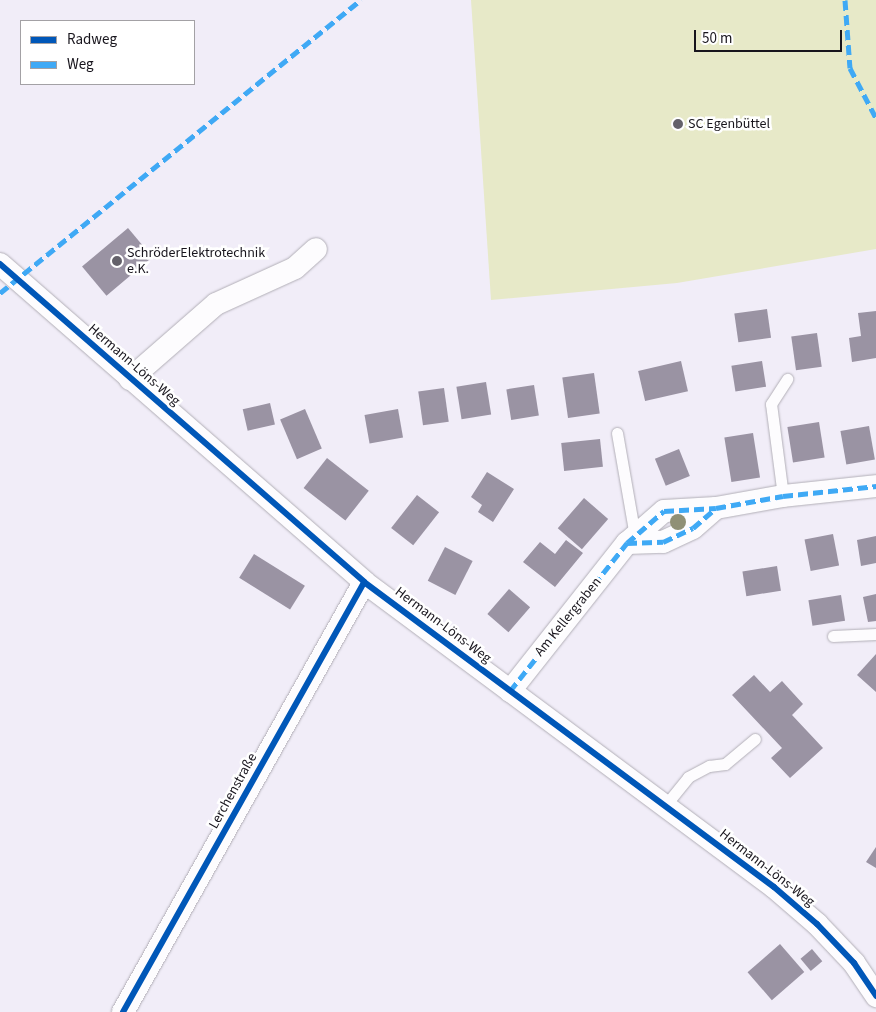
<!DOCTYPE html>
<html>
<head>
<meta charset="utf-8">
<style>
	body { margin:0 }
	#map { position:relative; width:876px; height:1012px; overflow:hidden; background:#f1edf8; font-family:"Source Sans 3",sans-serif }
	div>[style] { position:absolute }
	.green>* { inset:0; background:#e7e9c8 }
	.building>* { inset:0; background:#9a93a3; transform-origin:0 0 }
	.roads { filter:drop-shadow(0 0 1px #b2afb7) drop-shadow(0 0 1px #b2afb7) }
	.lane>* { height:11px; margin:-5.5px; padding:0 5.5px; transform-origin:5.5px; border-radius:5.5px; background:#fdfcfe }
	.street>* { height:22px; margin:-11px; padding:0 11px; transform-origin:11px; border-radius:11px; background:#fdfcfe }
	.quiet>* { height:5px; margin-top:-2.5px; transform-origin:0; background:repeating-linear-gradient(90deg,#3fa9f5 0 10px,transparent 0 15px) }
	.cycleway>* { height:6px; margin:-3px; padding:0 3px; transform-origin:3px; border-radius:3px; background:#0057b8 }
	.trees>* { width:16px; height:16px; margin:-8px; border-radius:50%; background:#909075 }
	.dots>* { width:14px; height:14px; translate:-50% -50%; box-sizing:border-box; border:2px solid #fff; border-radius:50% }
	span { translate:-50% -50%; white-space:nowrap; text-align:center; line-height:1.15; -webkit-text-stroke:5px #fff; paint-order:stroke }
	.poi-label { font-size:14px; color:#18151d }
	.left { translate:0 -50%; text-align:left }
	.street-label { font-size:14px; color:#18151d }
	.legend { position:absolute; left:20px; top:20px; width:175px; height:65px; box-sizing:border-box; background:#fff; border:1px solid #a3a1a5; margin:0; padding:6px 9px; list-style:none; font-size:15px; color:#18151d }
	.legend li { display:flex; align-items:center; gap:10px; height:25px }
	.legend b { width:25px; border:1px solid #a3a1a5 }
	.scale { position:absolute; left:694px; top:30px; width:148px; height:22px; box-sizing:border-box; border:2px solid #18151d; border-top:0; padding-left:6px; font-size:15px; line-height:18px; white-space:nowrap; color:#18151d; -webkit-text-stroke:4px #fff; paint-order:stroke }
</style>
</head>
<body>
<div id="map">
	<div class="green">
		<i style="clip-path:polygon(471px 0,876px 0,876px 249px,677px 283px,491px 300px)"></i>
	</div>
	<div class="building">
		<i style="left:128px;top:228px;width:38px;height:60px;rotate:50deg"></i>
		<i style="left:767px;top:309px;width:29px;height:33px;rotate:82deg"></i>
		<i style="clip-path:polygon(876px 311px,876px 358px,852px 362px,849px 338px,861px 336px,858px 313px)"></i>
		<i style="left:817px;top:333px;width:34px;height:26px;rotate:82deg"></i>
		<i style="left:681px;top:361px;width:31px;height:44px;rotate:77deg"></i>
		<i style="left:762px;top:361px;width:26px;height:31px;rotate:81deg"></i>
		<i style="left:594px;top:373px;width:41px;height:32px;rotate:82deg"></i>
		<i style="left:486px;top:382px;width:33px;height:30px;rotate:81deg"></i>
		<i style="left:534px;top:385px;width:31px;height:28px;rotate:81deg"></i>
		<i style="left:444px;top:388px;width:34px;height:26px;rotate:82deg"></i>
		<i style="left:270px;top:403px;width:22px;height:28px;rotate:77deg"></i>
		<i style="left:305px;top:409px;width:43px;height:27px;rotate:67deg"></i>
		<i style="left:398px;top:409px;width:29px;height:34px;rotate:80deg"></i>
		<i style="left:819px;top:422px;width:36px;height:32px;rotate:81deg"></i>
		<i style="left:869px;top:426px;width:34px;height:29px;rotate:80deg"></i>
		<i style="left:753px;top:433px;width:45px;height:29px;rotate:81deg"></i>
		<i style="left:600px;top:439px;width:28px;height:39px;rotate:84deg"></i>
		<i style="left:679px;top:449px;width:29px;height:26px;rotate:68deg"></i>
		<i style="left:327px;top:458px;width:53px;height:38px;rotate:38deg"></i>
		<i style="clip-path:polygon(487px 472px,514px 489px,493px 522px,478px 512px,482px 505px,471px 497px)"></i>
		<i style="left:417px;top:495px;width:28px;height:42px;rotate:38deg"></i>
		<i style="left:584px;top:498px;width:32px;height:40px;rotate:41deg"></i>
		<i style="left:833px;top:534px;width:32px;height:29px;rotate:79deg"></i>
		<i style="clip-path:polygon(876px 536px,876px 563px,861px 566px,857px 540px)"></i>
		<i style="clip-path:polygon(566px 540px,583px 553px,555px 587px,523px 562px,540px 542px,555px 554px)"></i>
		<i style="left:445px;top:547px;width:31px;height:38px;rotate:27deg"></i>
		<i style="left:254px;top:554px;width:60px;height:28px;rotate:32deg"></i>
		<i style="left:777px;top:566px;width:25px;height:35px;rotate:81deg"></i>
		<i style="left:509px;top:589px;width:28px;height:33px;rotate:41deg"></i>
		<i style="clip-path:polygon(876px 594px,876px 621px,868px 622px,863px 597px)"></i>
		<i style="left:841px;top:595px;width:26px;height:33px;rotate:81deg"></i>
		<i style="clip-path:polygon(876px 654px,876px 692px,857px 675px)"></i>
		<i style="clip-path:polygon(754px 675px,770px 692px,782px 681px,803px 704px,792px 715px,823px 748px,790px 778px,771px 758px,782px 748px,732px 695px)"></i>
		<i style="clip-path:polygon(876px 847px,876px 868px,866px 862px)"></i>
		<i style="left:780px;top:944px;width:37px;height:43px;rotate:49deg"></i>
		<i style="left:812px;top:949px;width:16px;height:15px;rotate:50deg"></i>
	</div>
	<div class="roads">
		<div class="lane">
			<i style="left:617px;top:433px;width:105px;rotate:80.1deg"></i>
			<i style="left:783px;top:496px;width:93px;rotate:-97.4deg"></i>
			<i style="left:771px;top:404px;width:30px;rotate:-57deg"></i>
			<i style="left:833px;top:636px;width:43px;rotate:-2.7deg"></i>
			<i style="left:664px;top:807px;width:38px;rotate:-51deg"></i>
			<i style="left:688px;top:777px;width:24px;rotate:-28deg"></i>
			<i style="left:709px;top:766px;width:16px;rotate:-7deg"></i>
			<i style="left:725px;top:764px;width:39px;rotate:-40deg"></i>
		</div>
		<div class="street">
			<i style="left:0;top:264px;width:483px;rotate:41.1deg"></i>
			<i style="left:364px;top:582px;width:511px;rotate:36.65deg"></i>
			<i style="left:774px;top:887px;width:57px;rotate:40.7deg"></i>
			<i style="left:817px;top:924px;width:54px;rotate:46.5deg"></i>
			<i style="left:854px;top:963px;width:40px;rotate:56deg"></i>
			<i style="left:130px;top:379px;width:114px;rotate:-41.1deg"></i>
			<i style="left:216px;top:304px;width:87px;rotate:-24.5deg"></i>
			<i style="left:295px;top:268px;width:28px;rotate:-42deg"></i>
			<i style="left:627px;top:543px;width:36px;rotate:-2deg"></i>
			<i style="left:663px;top:542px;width:33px;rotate:-25deg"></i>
			<i style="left:693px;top:528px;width:30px;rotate:-41deg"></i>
			<i style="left:510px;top:691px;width:189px;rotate:-51.7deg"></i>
			<i style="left:627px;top:543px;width:49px;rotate:-40.9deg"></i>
			<i style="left:664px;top:511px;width:52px;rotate:-3.3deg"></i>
			<i style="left:716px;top:508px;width:68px;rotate:-10.2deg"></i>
			<i style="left:783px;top:496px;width:94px;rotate:-6.1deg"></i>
			<i style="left:123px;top:1012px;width:493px;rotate:-60.7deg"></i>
		</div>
	</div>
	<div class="quiet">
		<i style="left:845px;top:0;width:68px;rotate:85.8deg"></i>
		<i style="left:850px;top:68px;width:56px;rotate:62.5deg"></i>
		<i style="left:0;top:293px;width:465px;rotate:-39.1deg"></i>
		<i style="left:627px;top:543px;width:36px;rotate:-2deg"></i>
		<i style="left:663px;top:542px;width:33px;rotate:-25deg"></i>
		<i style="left:693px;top:528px;width:30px;rotate:-41deg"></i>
		<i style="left:510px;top:691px;width:189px;rotate:-51.7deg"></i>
		<i style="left:627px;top:543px;width:49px;rotate:-40.9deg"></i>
		<i style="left:664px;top:511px;width:52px;rotate:-3.3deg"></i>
		<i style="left:716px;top:508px;width:68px;rotate:-10.2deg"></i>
		<i style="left:783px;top:496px;width:94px;rotate:-6.1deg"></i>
	</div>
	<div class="cycleway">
		<i style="left:0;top:264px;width:483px;rotate:41.1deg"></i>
		<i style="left:364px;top:582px;width:511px;rotate:36.65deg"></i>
		<i style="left:774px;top:887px;width:57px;rotate:40.7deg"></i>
		<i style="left:817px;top:924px;width:54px;rotate:46.5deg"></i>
		<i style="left:854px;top:963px;width:40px;rotate:56deg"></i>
		<i style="left:123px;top:1012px;width:493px;rotate:-60.7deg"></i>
	</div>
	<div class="trees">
		<i style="left:678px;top:522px"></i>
	</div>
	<div class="dots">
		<i style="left:678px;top:124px;background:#64616a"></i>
		<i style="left:117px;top:261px;background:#64616a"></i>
	</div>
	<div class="poi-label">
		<span class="left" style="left:688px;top:124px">SC Egenbüttel</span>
		<span class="left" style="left:127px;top:261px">SchröderElektrotechnik<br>e.K.</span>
	</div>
	<div class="street-label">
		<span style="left:134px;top:365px;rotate:41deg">Hermann-Löns-Weg</span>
		<span style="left:568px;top:617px;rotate:-51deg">Am Kellergraben</span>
		<span style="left:443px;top:625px;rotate:37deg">Hermann-Löns-Weg</span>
		<span style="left:233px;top:791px;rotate:-61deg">Lerchenstraße</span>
		<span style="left:767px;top:868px;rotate:38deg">Hermann-Löns-Weg</span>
	</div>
	<ul class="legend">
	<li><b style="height:6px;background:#0057b8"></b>Radweg</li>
	<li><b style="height:6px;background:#3fa9f5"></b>Weg</li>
	</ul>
	<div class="scale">50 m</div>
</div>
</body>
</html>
